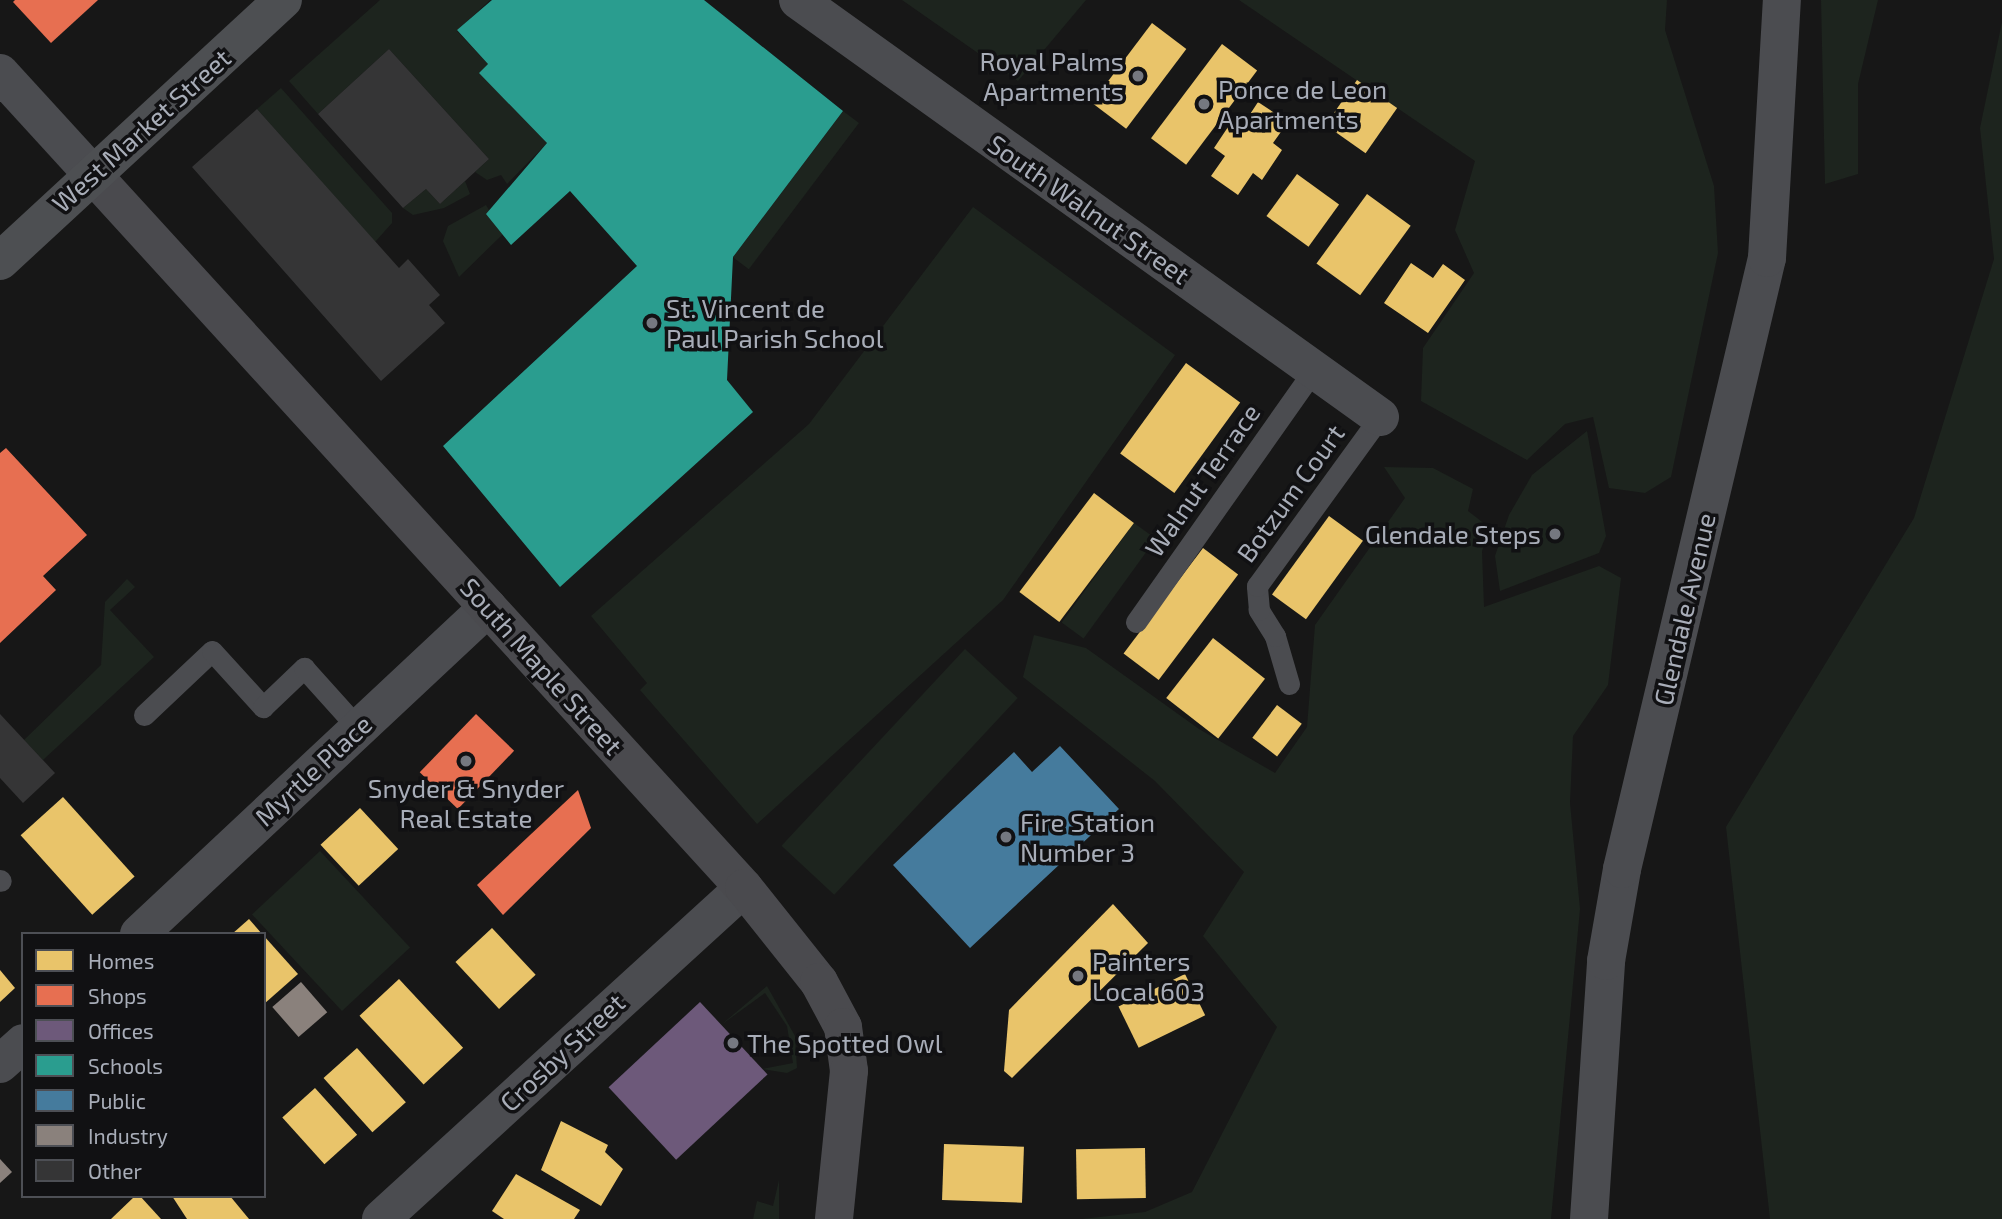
<!DOCTYPE html>
<html>
<head>
<meta charset="utf-8">
<style>
	body { margin:0 }
	#map { position:relative; width:2002px; height:1219px; overflow:hidden; background:#171717; font-family:"Exo 2",sans-serif }
	div>[style] { position:absolute }
	.green>* { inset:0; background:#1d241e; transform-origin:0 0 }
	.homes>* { inset:0; background:#e9c46a; transform-origin:0 0 }
	.shops>* { inset:0; background:#e76f51; transform-origin:0 0 }
	.offices>* { inset:0; background:#6d597a; transform-origin:0 0 }
	.schools>* { inset:0; background:#2a9d8f }
	.public>* { inset:0; background:#457b9d }
	.industry>* { inset:0; background:#8a817c; transform-origin:0 0 }
	.building>* { inset:0; background:#353536 }
	.service>* { height:21px; margin:-10.5px; padding:0 10.5px; transform-origin:10.5px; border-radius:10.5px; background:#4b4c50 }
	.minor>* { height:38px; margin:-19px; padding:0 19px; transform-origin:19px; border-radius:19px; background:#4b4c50 }
	.tertiary>* { height:38px; margin:-19px; padding:0 19px; transform-origin:19px; border-radius:19px; background:#4b4c50 }
	.secondary>* { height:38px; margin:-19px; padding:0 19px; transform-origin:19px; border-radius:19px; background:#4a4a4e }
	.primary>* { height:38px; margin:-19px; padding:0 19px; transform-origin:19px; border-radius:19px; background:#4d4f52 }
	.dots>* { width:19px; height:19px; translate:-50% -50%; box-sizing:border-box; border:4px solid #111113; border-radius:50% }
	span { translate:-50% -50%; white-space:nowrap; text-align:center; line-height:1.15; -webkit-text-stroke:7px #111113; paint-order:stroke }
	.poi-label { font-size:26px; color:#a8adb8 }
	.right { translate:-100% -50%; text-align:right }
	.left { translate:0 -50%; text-align:left }
	.street-label { font-size:26px; color:#a8adb8 }
	.legend { position:absolute; left:21px; top:932px; width:245px; height:266px; box-sizing:border-box; background:#111113; border:2px solid #4d4f55; margin:0; padding:9px 12px; list-style:none; font-size:21px; color:#a8adb8 }
	.legend li { display:flex; align-items:center; gap:14px; height:35px }
	.legend b { width:35px; border:2px solid #4d4f55 }
</style>
</head>
<body>
<div id="map">
	<div class="green">
		<i style="clip-path:polygon(380px 0,490px 0,457px 31px,488px 64px,480px 73px,547px 143px,507px 184px,501px 175px,487px 180px,475px 172px,489px 159px,389px 49px,318px 114px,289px 81px)"></i>
		<i style="clip-path:polygon(902px 0,1086px 0,1018px 81px)"></i>
		<i style="clip-path:polygon(1239px 0,1667px 0,1665px 30px,1714px 186px,1718px 253px,1671px 477px,1645px 493px,1609px 488px,1593px 417px,1565px 424px,1527px 460px,1421px 401px,1423px 348px,1474px 273px,1455px 230px,1475px 161px)"></i>
		<i style="clip-path:polygon(1821px 0,1878px 0,1858px 84px,1858px 174px,1825px 184px)"></i>
		<i style="clip-path:polygon(2002px 22px,2002px 1219px,1770px 1219px,1726px 827px,1914px 518px,1994px 259px,1980px 128px)"></i>
		<i style="clip-path:polygon(281px 88px,392px 213px,392px 223px,375px 242px,257px 109px)"></i>
		<i style="left:843px;top:111px;width:20px;height:183px;rotate:37deg"></i>
		<i style="clip-path:polygon(465px 181px,470px 194px,444px 208px,413px 215px,403px 208px,426px 189px,440px 204px)"></i>
		<i style="clip-path:polygon(486px 205px,503px 234px,459px 277px,443px 241px,448px 226px)"></i>
		<i style="clip-path:polygon(973px 207px,1175px 355px,1003px 600px,757px 824px,640px 690px,647px 683px,591px 616px,809px 424px)"></i>
		<i style="clip-path:polygon(1587px 431px,1606px 536px,1599px 553px,1500px 591px,1495px 556px,1509px 515px,1532px 475px)"></i>
		<i style="clip-path:polygon(1384px 467px,1433px 468px,1473px 489px,1468px 511px,1490px 528px,1482px 551px,1484px 607px,1599px 566px,1621px 578px,1608px 685px,1573px 736px,1570px 803px,1580px 909px,1551px 1219px,1082px 1219px,1145px 1212px,1192px 1192px,1277px 1027px,1203px 936px,1244px 872px,1155px 781px,1023px 677px,1034px 635px,1086px 648px,1199px 729px,1275px 773px,1307px 727px,1315px 625px,1405px 498px)"></i>
		<i style="left:1134px;top:523px;width:27px;height:123px;rotate:36deg"></i>
		<i style="clip-path:polygon(127px 579px,135px 587px,110px 610px,154px 657px,43px 760px,24px 740px,101px 665px,105px 602px)"></i>
		<i style="left:965px;top:649px;width:72px;height:269px;rotate:43deg"></i>
		<i style="left:320px;top:851px;width:132px;height:93px;rotate:47deg"></i>
		<i style="clip-path:polygon(767px 986px,795px 1036px,797px 1068px,787px 1073px,762px 1069px,793px 1063px,787px 1026px,765px 993px,721px 1025px)"></i>
		<i style="clip-path:polygon(779px 1180px,779px 1219px,753px 1219px,757px 1201px,773px 1206px)"></i>
	</div>
	<div class="homes">
		<i style="left:1152px;top:23px;width:43px;height:100px;rotate:37deg"></i>
		<i style="left:1222px;top:44px;width:44px;height:118px;rotate:37deg"></i>
		<i style="left:1357px;top:80px;width:49px;height:55px;rotate:35deg"></i>
		<i style="clip-path:polygon(1258px 102px,1288px 122px,1273px 143px,1282px 150px,1262px 180px,1253px 173px,1238px 195px,1211px 176px,1225px 156px,1214px 148px,1234px 118px,1243px 125px)"></i>
		<i style="left:1297px;top:174px;width:52px;height:52px;rotate:36deg"></i>
		<i style="left:1367px;top:194px;width:54px;height:86px;rotate:36deg"></i>
		<i style="clip-path:polygon(1411px 263px,1433px 278px,1443px 264px,1465px 280px,1428px 333px,1384px 303px)"></i>
		<i style="left:1186px;top:363px;width:67px;height:112px;rotate:36deg"></i>
		<i style="left:1094px;top:493px;width:50px;height:124px;rotate:37deg"></i>
		<i style="left:1329px;top:516px;width:42px;height:97px;rotate:36deg"></i>
		<i style="left:1203px;top:548px;width:44px;height:132px;rotate:37deg"></i>
		<i style="left:1213px;top:638px;width:66px;height:76px;rotate:38deg"></i>
		<i style="left:1277px;top:705px;width:31px;height:41px;rotate:37deg"></i>
		<i style="left:63px;top:797px;width:107px;height:57px;rotate:48deg"></i>
		<i style="left:360px;top:808px;width:56px;height:54px;rotate:47deg"></i>
		<i style="clip-path:polygon(1113px 904px,1148px 943px,1012px 1078px,1004px 1071px,1009px 1010px)"></i>
		<i style="clip-path:polygon(249px 919px,262px 934px,232px 934px)"></i>
		<i style="left:492px;top:928px;width:64px;height:50px;rotate:47deg"></i>
		<i style="clip-path:polygon(264px 936px,298px 974px,264px 1004px)"></i>
		<i style="clip-path:polygon(0 970px,15px 988px,0 1002px)"></i>
		<i style="left:1185px;top:974px;width:46px;height:74px;rotate:64deg"></i>
		<i style="left:399px;top:979px;width:94px;height:54px;rotate:47deg"></i>
		<i style="left:357px;top:1048px;width:73px;height:45px;rotate:48deg"></i>
		<i style="left:315px;top:1088px;width:63px;height:44px;rotate:48deg"></i>
		<i style="clip-path:polygon(561px 1121px,608px 1145px,605px 1152px,623px 1169px,601px 1206px,541px 1170px)"></i>
		<i style="left:944px;top:1144px;width:80px;height:56px;rotate:2deg"></i>
		<i style="left:1145px;top:1148px;width:50px;height:69px;rotate:89deg"></i>
		<i style="clip-path:polygon(516px 1174px,580px 1210px,574px 1219px,504px 1219px,492px 1211px)"></i>
		<i style="clip-path:polygon(135px 1196px,140px 1196px,161px 1219px,111px 1219px)"></i>
		<i style="clip-path:polygon(172px 1196px,230px 1196px,249px 1219px,187px 1219px)"></i>
	</div>
	<div class="shops">
		<i style="clip-path:polygon(98px 0,51px 43px,13px 2px,15px 0)"></i>
		<i style="clip-path:polygon(6px 448px,87px 535px,43px 576px,56px 590px,0 643px,0 453px)"></i>
		<i style="left:476px;top:714px;width:53px;height:81px;rotate:44deg"></i>
		<i style="clip-path:polygon(578px 790px,591px 828px,503px 915px,477px 885px)"></i>
	</div>
	<div class="offices">
		<i style="left:700px;top:1002px;width:99px;height:125px;rotate:47deg"></i>
	</div>
	<div class="schools">
		<i style="clip-path:polygon(492px 0,704px 0,843px 111px,733px 257px,727px 380px,753px 412px,560px 587px,443px 446px,637px 266px,570px 191px,511px 245px,486px 214px,547px 143px,479px 73px,488px 64px,457px 30px)"></i>
	</div>
	<div class="public">
		<i style="clip-path:polygon(1060px 746px,1119px 809px,970px 948px,893px 865px,1014px 752px,1032px 772px)"></i>
	</div>
	<div class="industry">
		<i style="left:301px;top:982px;width:40px;height:38px;rotate:49deg"></i>
		<i style="clip-path:polygon(0 1159px,12px 1172px,0 1183px)"></i>
	</div>
	<div class="building">
		<i style="clip-path:polygon(389px 49px,489px 159px,440px 204px,426px 189px,403px 208px,318px 114px)"></i>
		<i style="clip-path:polygon(257px 109px,399px 268px,408px 259px,440px 295px,429px 305px,445px 323px,381px 381px,192px 167px)"></i>
		<i style="clip-path:polygon(0 714px,55px 773px,23px 803px,0 778px)"></i>
	</div>
	<div class="service">
		<i style="left:1136px;top:622px;width:309px;rotate:-54.8deg"></i>
		<i style="left:1289px;top:684px;width:50px;rotate:-106.3deg"></i>
		<i style="left:1275px;top:636px;width:31px;rotate:-122deg"></i>
		<i style="left:1259px;top:610px;width:24px;rotate:-95deg"></i>
		<i style="left:1257px;top:586px;width:209px;rotate:-54deg"></i>
		<i style="left:144px;top:715px;width:93px;rotate:-43.3deg"></i>
		<i style="left:212px;top:651px;width:76px;rotate:47.7deg"></i>
		<i style="left:263px;top:707px;width:57px;rotate:-43.6deg"></i>
		<i style="left:304px;top:668px;width:81px;rotate:48deg"></i>
		<i style="left:0;top:880px;width:1px;rotate:45deg"></i>
	</div>
	<div class="minor">
		<i style="left:798px;top:0;width:716px;rotate:35.62deg"></i>
		<i style="left:139px;top:934px;width:478px;rotate:-43.1deg"></i>
		<i style="left:0;top:1064px;width:31px;rotate:-42deg"></i>
	</div>
	<div class="tertiary">
		<i style="left:0;top:73px;width:138px;rotate:47.6deg"></i>
		<i style="left:381px;top:1219px;width:491px;rotate:-42.4deg"></i>
		<i style="left:1589px;top:1219px;width:259px;rotate:-86.2deg"></i>
		<i style="left:1606px;top:961px;width:93px;rotate:-80.1deg"></i>
		<i style="left:1622px;top:869px;width:628px;rotate:-76.65deg"></i>
		<i style="left:1767px;top:258px;width:258px;rotate:-86.7deg"></i>
	</div>
	<div class="secondary">
		<i style="left:93px;top:175px;width:965px;rotate:47.6deg"></i>
		<i style="left:744px;top:888px;width:120px;rotate:51.4deg"></i>
		<i style="left:819px;top:982px;width:51px;rotate:61.9deg"></i>
		<i style="left:843px;top:1027px;width:44px;rotate:82.2deg"></i>
		<i style="left:849px;top:1071px;width:149px;rotate:95.8deg"></i>
	</div>
	<div class="primary">
		<i style="left:0;top:261px;width:385px;rotate:-42.7deg"></i>
	</div>
	<div class="dots">
		<i style="left:1138px;top:76px;background:#757880"></i>
		<i style="left:1204px;top:104px;background:#757880"></i>
		<i style="left:652px;top:323px;background:#757880"></i>
		<i style="left:1555px;top:534px;background:#757880"></i>
		<i style="left:466px;top:761px;background:#757880"></i>
		<i style="left:1006px;top:837px;background:#757880"></i>
		<i style="left:1078px;top:976px;background:#757880"></i>
		<i style="left:733px;top:1043px;background:#757880"></i>
	</div>
	<div class="poi-label">
		<span class="right" style="left:1124px;top:76px">Royal Palms<br>Apartments</span>
		<span class="left" style="left:1218px;top:104px">Ponce de Leon<br>Apartments</span>
		<span class="left" style="left:666px;top:323px">St. Vincent de<br>Paul Parish School</span>
		<span class="right" style="left:1541px;top:534px">Glendale Steps</span>
		<span style="left:466px;top:803px">Snyder &amp; Snyder<br>Real Estate</span>
		<span class="left" style="left:1020px;top:837px">Fire Station<br>Number 3</span>
		<span class="left" style="left:1092px;top:976px">Painters<br>Local 603</span>
		<span class="left" style="left:747px;top:1043px">The Spotted Owl</span>
	</div>
	<div class="street-label">
		<span style="left:141px;top:130px;rotate:-42deg">West Market Street</span>
		<span style="left:1089px;top:209px;rotate:35deg">South Walnut Street</span>
		<span style="left:1202px;top:480px;rotate:-55deg">Walnut Terrace</span>
		<span style="left:1290px;top:493px;rotate:-54deg">Botzum Court</span>
		<span style="left:1684px;top:609px;rotate:-77deg">Glendale Avenue</span>
		<span style="left:542px;top:666px;rotate:48deg">South Maple Street</span>
		<span style="left:313px;top:770px;rotate:-43deg">Myrtle Place</span>
		<span style="left:562px;top:1052px;rotate:-43deg">Crosby Street</span>
	</div>
	<ul class="legend">
	<li><b style="height:19px;background:#e9c46a"></b>Homes</li>
	<li><b style="height:19px;background:#e76f51"></b>Shops</li>
	<li><b style="height:19px;background:#6d597a"></b>Offices</li>
	<li><b style="height:19px;background:#2a9d8f"></b>Schools</li>
	<li><b style="height:19px;background:#457b9d"></b>Public</li>
	<li><b style="height:19px;background:#8a817c"></b>Industry</li>
	<li><b style="height:19px;background:#353536"></b>Other</li>
	</ul>
</div>
</body>
</html>
